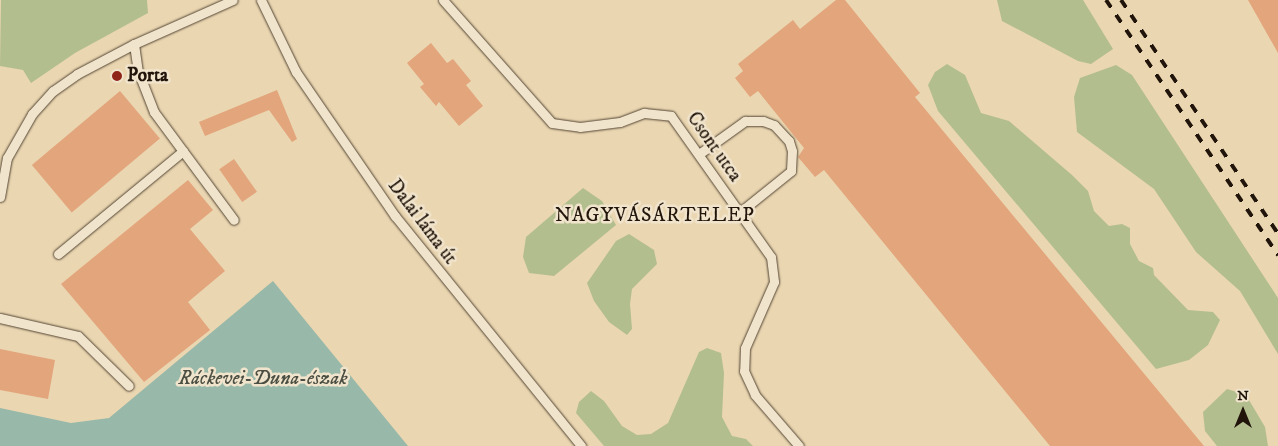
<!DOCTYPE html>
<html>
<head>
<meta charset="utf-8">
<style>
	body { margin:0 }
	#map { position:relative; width:1278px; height:446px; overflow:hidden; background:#ead6b1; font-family:"IM FELL DW Pica",serif }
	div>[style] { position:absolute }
	.green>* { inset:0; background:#b3be8e }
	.water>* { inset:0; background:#98b9a9 }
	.building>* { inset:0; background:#e3a57c; transform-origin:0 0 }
	.roads { filter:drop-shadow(0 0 1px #534534) drop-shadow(0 0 1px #534534) }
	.service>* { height:9px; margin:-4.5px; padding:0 4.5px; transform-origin:4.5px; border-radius:4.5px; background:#f1e4cc }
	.rail>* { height:4px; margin-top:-2px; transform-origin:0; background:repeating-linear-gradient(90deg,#21150b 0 9px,transparent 0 18px) }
	.dots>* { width:14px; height:14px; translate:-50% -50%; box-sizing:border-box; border:2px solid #f1e4cc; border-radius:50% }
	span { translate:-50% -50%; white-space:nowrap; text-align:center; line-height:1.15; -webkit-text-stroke:5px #f1e4cc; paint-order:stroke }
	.poi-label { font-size:19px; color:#21150b; font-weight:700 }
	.left { translate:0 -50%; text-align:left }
	.street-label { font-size:19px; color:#21150b }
	.neighbourhood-label { font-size:20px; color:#21150b; letter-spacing:1px }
	.water-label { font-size:20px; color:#4b4e42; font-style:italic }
	.north { position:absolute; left:1218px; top:386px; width:50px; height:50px; -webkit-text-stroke:4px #f1e4cc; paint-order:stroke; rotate:0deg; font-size:14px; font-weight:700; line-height:20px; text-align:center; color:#21150b }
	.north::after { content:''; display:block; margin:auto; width:18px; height:22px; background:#21150b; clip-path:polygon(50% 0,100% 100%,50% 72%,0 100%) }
</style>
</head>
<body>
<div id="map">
	<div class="green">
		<i style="clip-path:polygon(1px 0,147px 0,148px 13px,75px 53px,31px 83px,23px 70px,0 66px)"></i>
		<i style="clip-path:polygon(997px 0,1083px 0,1113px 49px,1091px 64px,1078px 61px,1002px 21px)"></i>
		<i style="clip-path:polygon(947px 64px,965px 75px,981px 113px,1009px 121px,1072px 175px,1088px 191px,1094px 211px,1109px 226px,1122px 224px,1130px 228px,1130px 244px,1139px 261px,1153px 268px,1154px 275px,1188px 310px,1213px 312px,1220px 320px,1208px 345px,1189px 360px,1156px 369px,938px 111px,928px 85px,935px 72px)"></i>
		<i style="clip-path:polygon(1116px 65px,1132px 75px,1278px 298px,1278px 354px,1240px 291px,1196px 252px,1154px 189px,1077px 132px,1074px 97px,1080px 78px)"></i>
		<i style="clip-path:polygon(583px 188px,602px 201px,616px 225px,554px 276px,529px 273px,523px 257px,526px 237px)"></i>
		<i style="clip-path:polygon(629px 234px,654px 250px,657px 264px,632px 289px,630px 304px,632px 329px,627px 335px,609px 322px,594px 301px,587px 283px,616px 241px)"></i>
		<i style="clip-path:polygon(707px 348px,721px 353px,724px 373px,722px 417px,732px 436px,746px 439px,753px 446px,604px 446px,576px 413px,579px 402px,591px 391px,604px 401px,622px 426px,637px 435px,651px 434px,668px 423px,699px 352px)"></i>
		<i style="clip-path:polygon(1227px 389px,1246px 395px,1265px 427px,1268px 446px,1217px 446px,1205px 431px,1203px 412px)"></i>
	</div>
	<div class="water">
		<i style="clip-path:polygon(273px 281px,408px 446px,0 446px,0 408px,71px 423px,109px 418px)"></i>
	</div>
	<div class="building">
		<i style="clip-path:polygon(836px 0,845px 0,920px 93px,915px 97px,1204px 446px,1050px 446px,824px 170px,815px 177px,798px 157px,804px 148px,758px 91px,750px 97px,735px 78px,743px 71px,738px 64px,793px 20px,800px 29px)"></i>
		<i style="clip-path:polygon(1248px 0,1278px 0,1278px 53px)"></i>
		<i style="clip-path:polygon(431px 43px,447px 63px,453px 59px,471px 81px,466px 85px,483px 106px,459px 126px,439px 102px,436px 106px,420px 87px,424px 84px,407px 63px)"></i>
		<i style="clip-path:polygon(277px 90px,297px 139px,292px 142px,269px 110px,205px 136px,199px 122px)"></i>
		<i style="left:120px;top:91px;width:62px;height:115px;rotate:50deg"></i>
		<i style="left:234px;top:159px;width:40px;height:18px;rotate:55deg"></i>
		<i style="clip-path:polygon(188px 180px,213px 210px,190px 229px,225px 271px,188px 302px,210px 330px,144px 382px,61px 284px)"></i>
		<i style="clip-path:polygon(0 349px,55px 360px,48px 399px,0 390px)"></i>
	</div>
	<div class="roads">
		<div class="service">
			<i style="left:261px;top:0;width:80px;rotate:64.1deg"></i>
			<i style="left:296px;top:72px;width:175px;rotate:55.5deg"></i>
			<i style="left:395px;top:216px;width:296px;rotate:51deg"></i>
			<i style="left:443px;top:0;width:164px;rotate:48.5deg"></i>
			<i style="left:552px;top:123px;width:28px;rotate:8deg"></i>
			<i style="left:580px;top:127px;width:40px;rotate:-7.1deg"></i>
			<i style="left:620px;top:122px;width:26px;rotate:-21deg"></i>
			<i style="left:644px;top:113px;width:27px;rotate:6deg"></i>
			<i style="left:671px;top:116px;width:173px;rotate:54.7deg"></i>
			<i style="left:771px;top:257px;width:25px;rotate:83deg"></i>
			<i style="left:774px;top:282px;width:72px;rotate:113.7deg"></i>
			<i style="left:745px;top:348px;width:23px;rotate:92deg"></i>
			<i style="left:744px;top:371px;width:26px;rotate:65deg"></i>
			<i style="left:755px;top:395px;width:67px;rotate:49.2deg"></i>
			<i style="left:134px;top:44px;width:27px;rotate:82deg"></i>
			<i style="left:138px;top:71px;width:44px;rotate:68.7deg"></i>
			<i style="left:154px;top:112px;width:134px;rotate:53.5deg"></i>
			<i style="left:699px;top:154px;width:57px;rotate:-35.7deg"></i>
			<i style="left:745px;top:121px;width:18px"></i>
			<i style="left:763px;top:121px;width:12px;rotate:20deg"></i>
			<i style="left:774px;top:125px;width:22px;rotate:47deg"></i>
			<i style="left:789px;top:141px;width:10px;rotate:73deg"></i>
			<i style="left:792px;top:151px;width:20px;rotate:93deg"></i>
			<i style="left:791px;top:171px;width:65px;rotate:141.2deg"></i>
			<i style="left:0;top:197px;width:40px;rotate:-80deg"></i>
			<i style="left:7px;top:158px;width:51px;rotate:-60.4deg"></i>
			<i style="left:32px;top:114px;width:31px;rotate:-48deg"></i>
			<i style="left:53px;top:91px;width:29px;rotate:-35deg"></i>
			<i style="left:77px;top:74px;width:64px;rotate:-27.8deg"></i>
			<i style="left:134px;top:44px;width:108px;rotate:-24deg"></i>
			<i style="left:58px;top:254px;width:162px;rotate:-39.5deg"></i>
			<i style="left:0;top:318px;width:80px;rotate:13deg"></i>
			<i style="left:78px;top:336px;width:71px;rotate:44.4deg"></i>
		</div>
	</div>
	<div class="rail">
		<i style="left:1106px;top:0;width:308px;rotate:56deg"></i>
		<i style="left:1121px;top:0;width:282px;rotate:56.1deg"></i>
	</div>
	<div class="dots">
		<i style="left:117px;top:76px;background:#8f2418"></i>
	</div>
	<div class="poi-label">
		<span class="left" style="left:127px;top:76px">Porta</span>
	</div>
	<div class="street-label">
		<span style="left:714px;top:147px;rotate:55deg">Csont utca</span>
		<span style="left:422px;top:222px;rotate:53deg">Dalai láma út</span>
	</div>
	<div class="neighbourhood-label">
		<span style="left:655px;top:215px">NAGYVÁSÁRTELEP</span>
	</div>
	<div class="water-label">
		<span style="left:263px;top:378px">Ráckevei-Duna-észak</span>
	</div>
	<div class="north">N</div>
</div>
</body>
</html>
